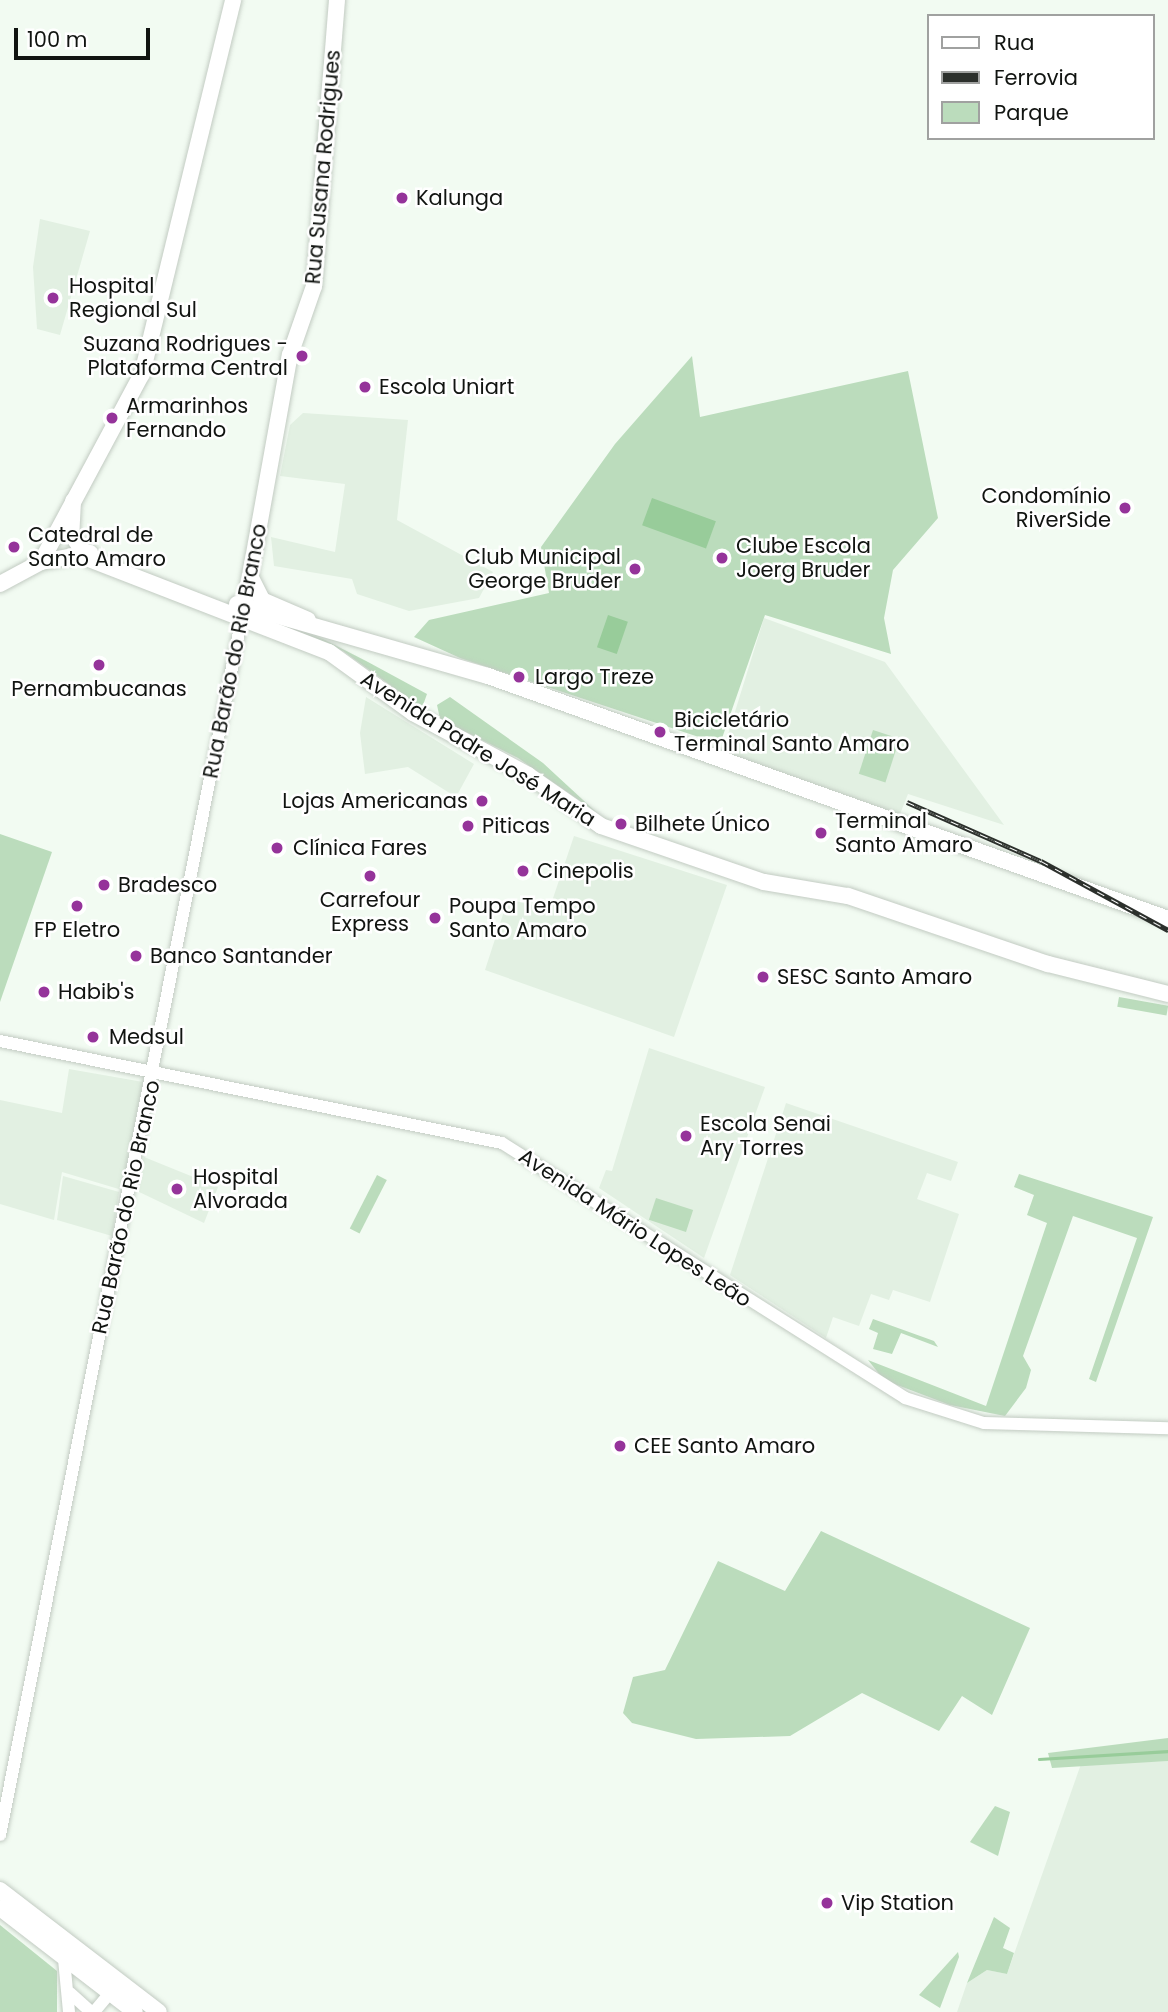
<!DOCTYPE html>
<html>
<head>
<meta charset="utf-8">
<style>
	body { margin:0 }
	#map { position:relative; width:1168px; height:2012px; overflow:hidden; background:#f2fbf2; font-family:Poppins,sans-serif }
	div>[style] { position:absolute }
	.built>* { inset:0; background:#e2f0e2 }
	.green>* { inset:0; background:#bbdcbc; transform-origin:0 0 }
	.water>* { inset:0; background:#98cc9a; transform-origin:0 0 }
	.stream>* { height:2.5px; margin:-1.25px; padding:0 1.25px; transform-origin:1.25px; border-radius:1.25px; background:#98cc9a }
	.roads { filter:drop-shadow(0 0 2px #c2cbc2) drop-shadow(0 0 2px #c2cbc2) }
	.tertiary>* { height:12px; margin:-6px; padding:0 6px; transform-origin:6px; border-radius:6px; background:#fff }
	.primary>* { height:16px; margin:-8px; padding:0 8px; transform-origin:8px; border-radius:8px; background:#fff }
	.rail>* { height:5px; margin-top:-2.5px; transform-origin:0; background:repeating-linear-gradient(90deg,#fff 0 8px,#2c302c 0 16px); box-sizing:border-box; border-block:2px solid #2c302c }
	.dots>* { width:19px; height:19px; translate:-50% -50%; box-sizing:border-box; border:4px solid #fff; border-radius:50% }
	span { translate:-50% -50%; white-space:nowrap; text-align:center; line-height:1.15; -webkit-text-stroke:5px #fff; paint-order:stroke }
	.street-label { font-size:21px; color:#111411 }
	.poi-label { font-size:21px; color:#111411 }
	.left { translate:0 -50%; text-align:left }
	.right { translate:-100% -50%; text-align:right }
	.legend { position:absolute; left:927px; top:14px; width:228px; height:126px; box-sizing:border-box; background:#fff; border:2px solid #a0a1a0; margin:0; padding:9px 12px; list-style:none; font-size:21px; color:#111411 }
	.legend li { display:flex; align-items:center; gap:14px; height:35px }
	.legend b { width:35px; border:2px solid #a0a1a0 }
	.scale { position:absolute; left:14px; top:28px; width:136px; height:32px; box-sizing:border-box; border:4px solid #111411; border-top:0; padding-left:9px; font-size:21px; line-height:24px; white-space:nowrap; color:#111411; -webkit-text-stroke:5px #fff; paint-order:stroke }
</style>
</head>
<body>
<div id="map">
	<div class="built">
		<i style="clip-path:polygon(40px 219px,90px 231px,60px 335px,37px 329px,33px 267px)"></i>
		<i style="clip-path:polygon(303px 413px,408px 420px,397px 520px,493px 572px,479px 598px,409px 611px,357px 594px,352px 579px,274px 566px,271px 537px,335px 552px,345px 484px,280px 476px,290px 425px)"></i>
		<i style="clip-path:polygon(764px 618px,885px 662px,1004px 825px,908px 794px,898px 819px,720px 760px)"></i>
		<i style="clip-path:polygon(366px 697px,474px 764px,456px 797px,408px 767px,365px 774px,360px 733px)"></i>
		<i style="clip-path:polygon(574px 836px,727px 885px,674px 1037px,485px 970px,508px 899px,549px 910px)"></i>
		<i style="clip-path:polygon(649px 1048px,765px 1087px,704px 1258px,599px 1188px,606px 1170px,612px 1171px)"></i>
		<i style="clip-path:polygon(69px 1069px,143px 1082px,122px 1190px,62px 1172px,54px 1220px,0 1204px,0 1100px,62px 1113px)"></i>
		<i style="clip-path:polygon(786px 1103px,958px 1162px,951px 1181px,927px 1173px,917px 1199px,959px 1214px,930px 1302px,893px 1290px,889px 1300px,871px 1294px,859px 1326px,833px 1317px,826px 1338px,730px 1275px)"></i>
		<i style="clip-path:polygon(144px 1157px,218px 1187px,204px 1223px,135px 1190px)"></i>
		<i style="clip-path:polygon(63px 1176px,119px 1192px,112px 1236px,57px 1220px)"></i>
		<i style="clip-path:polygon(1168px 1761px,1168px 2012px,957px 2012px,967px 1983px,987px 1970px,1007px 1974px,1081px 1764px)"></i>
	</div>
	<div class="green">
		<i style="clip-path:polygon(692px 356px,700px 417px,908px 371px,938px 518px,893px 570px,884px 618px,891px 654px,765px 615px,720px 744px,460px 658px,414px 637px,429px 620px,549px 593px,541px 547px,615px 444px)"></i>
		<i style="clip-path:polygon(259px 619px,323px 639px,368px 662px,427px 694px,422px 708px,343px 651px)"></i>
		<i style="clip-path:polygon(450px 697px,543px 763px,596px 812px,518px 758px,440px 719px,437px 705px)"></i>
		<i style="left:873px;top:730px;width:28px;height:46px;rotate:18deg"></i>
		<i style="clip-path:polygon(0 834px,52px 852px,0 1002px)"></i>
		<i style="left:1119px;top:997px;width:50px;height:10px;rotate:10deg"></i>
		<i style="clip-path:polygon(1019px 1174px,1153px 1217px,1096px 1382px,1089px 1379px,1137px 1238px,1073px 1216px,1023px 1356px,1031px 1370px,1026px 1388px,1005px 1416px,950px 1405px,884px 1380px,868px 1360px,986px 1406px,1047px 1223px,1027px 1215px,1034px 1195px,1014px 1187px)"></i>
		<i style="left:377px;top:1175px;width:11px;height:60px;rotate:27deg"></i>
		<i style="left:656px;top:1198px;width:39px;height:23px;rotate:18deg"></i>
		<i style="clip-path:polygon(873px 1319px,934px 1341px,938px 1347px,901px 1333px,892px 1354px,873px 1349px,878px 1333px,869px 1329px)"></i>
		<i style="clip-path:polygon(821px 1531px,1030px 1628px,992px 1715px,962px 1696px,939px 1731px,862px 1693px,790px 1736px,696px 1739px,632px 1723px,623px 1713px,633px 1677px,665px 1670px,718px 1561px,785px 1591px)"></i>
		<i style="clip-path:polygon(1168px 1738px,1168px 1761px,1052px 1768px,1048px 1753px)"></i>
		<i style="clip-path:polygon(995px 1806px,1010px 1812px,998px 1856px,970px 1842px)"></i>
		<i style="clip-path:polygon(994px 1917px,1010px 1928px,1003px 1948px,1014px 1953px,1007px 1974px,987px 1970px,967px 1983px)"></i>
		<i style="clip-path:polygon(0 1925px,57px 1971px,57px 2012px,0 2012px)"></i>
		<i style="clip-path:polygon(958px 1952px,959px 1957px,940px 2008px,919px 1995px)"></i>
	</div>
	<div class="water">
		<i style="left:652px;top:498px;width:68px;height:29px;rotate:20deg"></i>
		<i style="left:608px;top:615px;width:21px;height:34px;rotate:19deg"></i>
	</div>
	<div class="stream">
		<i style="left:1039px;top:1759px;width:129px;rotate:-3.5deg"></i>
	</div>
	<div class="roads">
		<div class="tertiary">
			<i style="left:0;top:1041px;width:512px;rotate:11.49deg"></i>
			<i style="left:502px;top:1143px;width:477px;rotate:32.3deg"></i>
			<i style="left:905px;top:1398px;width:83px;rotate:17.6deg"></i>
			<i style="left:984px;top:1423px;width:184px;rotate:1.6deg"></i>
			<i style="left:0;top:1835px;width:1242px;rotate:-78.76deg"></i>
			<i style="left:64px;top:1959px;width:53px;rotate:84.6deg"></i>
			<i style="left:70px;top:1993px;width:28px;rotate:42deg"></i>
			<i style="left:94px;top:2012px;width:31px;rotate:-50deg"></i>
		</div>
		<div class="primary">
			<i style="left:73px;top:501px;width:33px;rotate:93deg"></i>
			<i style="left:71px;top:534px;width:31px;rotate:54deg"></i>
			<i style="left:89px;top:559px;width:257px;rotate:21.2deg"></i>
			<i style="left:329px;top:652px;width:104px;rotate:36deg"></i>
			<i style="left:413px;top:713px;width:131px;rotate:28.3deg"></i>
			<i style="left:528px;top:775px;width:89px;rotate:34.9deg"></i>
			<i style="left:601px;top:826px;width:172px;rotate:19deg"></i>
			<i style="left:764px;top:882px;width:85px;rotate:9.5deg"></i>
			<i style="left:848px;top:896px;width:211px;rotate:18.8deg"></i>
			<i style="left:1048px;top:964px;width:124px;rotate:14deg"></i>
			<i style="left:41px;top:562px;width:213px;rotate:-61.8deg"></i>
			<i style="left:142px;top:374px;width:385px;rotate:-76.3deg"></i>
			<i style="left:250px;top:576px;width:27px;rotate:63deg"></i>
			<i style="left:262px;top:600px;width:50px;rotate:23.5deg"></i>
			<i style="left:0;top:584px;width:47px;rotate:-28.2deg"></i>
			<i style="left:41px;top:562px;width:50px;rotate:-10.4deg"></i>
			<i style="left:237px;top:604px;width:261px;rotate:16deg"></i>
			<i style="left:488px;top:676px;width:722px;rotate:19.66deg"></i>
			<i style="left:243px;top:615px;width:264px;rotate:-79.8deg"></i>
			<i style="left:290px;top:355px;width:73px;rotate:-70.8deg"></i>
			<i style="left:314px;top:286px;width:287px;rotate:-85.4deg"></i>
			<i style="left:0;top:1890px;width:200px;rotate:37.5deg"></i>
			<i style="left:0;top:1908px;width:170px;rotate:37.6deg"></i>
		</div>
	</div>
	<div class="rail">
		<i style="left:907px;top:802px;width:146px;rotate:23.8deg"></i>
		<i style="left:1041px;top:861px;width:145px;rotate:28.5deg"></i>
	</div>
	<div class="dots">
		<i style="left:402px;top:198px;background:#95339a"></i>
		<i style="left:53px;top:298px;background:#95339a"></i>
		<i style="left:302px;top:356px;background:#95339a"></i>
		<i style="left:365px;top:387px;background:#95339a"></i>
		<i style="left:112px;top:418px;background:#95339a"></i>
		<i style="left:1125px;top:508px;background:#95339a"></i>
		<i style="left:14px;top:547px;background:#95339a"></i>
		<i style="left:722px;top:558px;background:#95339a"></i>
		<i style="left:635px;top:569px;background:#95339a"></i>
		<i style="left:99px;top:665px;background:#95339a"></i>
		<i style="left:519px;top:677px;background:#95339a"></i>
		<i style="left:660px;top:732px;background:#95339a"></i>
		<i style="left:482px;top:801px;background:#95339a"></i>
		<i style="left:621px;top:824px;background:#95339a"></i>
		<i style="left:468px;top:826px;background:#95339a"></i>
		<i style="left:821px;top:833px;background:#95339a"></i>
		<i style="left:277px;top:848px;background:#95339a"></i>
		<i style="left:523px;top:871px;background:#95339a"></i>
		<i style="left:370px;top:876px;background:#95339a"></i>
		<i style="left:104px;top:885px;background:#95339a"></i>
		<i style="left:77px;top:906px;background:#95339a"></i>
		<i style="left:435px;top:918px;background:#95339a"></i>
		<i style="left:136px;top:956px;background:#95339a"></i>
		<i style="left:763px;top:977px;background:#95339a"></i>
		<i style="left:44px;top:992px;background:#95339a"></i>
		<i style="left:93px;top:1037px;background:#95339a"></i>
		<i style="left:686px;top:1136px;background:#95339a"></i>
		<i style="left:177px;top:1189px;background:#95339a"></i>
		<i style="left:620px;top:1446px;background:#95339a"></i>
		<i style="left:827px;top:1903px;background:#95339a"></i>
	</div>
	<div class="street-label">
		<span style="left:323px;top:167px;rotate:-85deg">Rua Susana Rodrigues</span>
		<span style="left:235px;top:651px;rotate:-79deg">Rua Barão do Rio Branco</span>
		<span style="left:478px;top:749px;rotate:32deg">Avenida Padre José Maria</span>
		<span style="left:126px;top:1207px;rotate:-78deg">Rua Barão do Rio Branco</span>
		<span style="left:635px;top:1228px;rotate:33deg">Avenida Mário Lopes Leão</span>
	</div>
	<div class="poi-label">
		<span class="left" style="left:416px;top:198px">Kalunga</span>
		<span class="left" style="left:69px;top:298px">Hospital<br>Regional Sul</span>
		<span class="right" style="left:288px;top:356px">Suzana Rodrigues -<br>Plataforma Central</span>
		<span class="left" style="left:379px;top:387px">Escola Uniart</span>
		<span class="left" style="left:126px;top:418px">Armarinhos<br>Fernando</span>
		<span class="right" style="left:1111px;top:508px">Condomínio<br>RiverSide</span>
		<span class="left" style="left:28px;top:547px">Catedral de<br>Santo Amaro</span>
		<span class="left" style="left:736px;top:558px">Clube Escola<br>Joerg Bruder</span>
		<span class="right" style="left:621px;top:569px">Club Municipal<br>George Bruder</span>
		<span class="left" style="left:535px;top:677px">Largo Treze</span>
		<span style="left:99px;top:689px">Pernambucanas</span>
		<span class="left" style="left:674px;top:732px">Bicicletário<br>Terminal Santo Amaro</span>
		<span class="right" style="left:468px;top:801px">Lojas Americanas</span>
		<span class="left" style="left:835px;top:833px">Terminal<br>Santo Amaro</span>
		<span class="left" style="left:635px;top:824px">Bilhete Único</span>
		<span class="left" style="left:482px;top:826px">Piticas</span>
		<span class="left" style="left:293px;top:848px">Clínica Fares</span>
		<span class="left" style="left:537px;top:871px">Cinepolis</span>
		<span class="left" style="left:118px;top:885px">Bradesco</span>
		<span style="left:370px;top:912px">Carrefour<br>Express</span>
		<span class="left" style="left:449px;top:918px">Poupa Tempo<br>Santo Amaro</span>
		<span style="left:77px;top:930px">FP Eletro</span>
		<span class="left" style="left:150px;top:956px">Banco Santander</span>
		<span class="left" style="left:777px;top:977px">SESC Santo Amaro</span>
		<span class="left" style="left:58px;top:992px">Habib's</span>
		<span class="left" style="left:109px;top:1037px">Medsul</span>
		<span class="left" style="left:700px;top:1136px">Escola Senai<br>Ary Torres</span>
		<span class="left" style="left:193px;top:1189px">Hospital<br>Alvorada</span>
		<span class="left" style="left:634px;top:1446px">CEE Santo Amaro</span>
		<span class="left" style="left:841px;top:1903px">Vip Station</span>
	</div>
	<ul class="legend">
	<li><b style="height:9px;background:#fff"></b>Rua</li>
	<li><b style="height:9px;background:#2c302c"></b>Ferrovia</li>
	<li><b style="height:19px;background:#bbdcbc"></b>Parque</li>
	</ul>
	<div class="scale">100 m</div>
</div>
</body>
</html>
